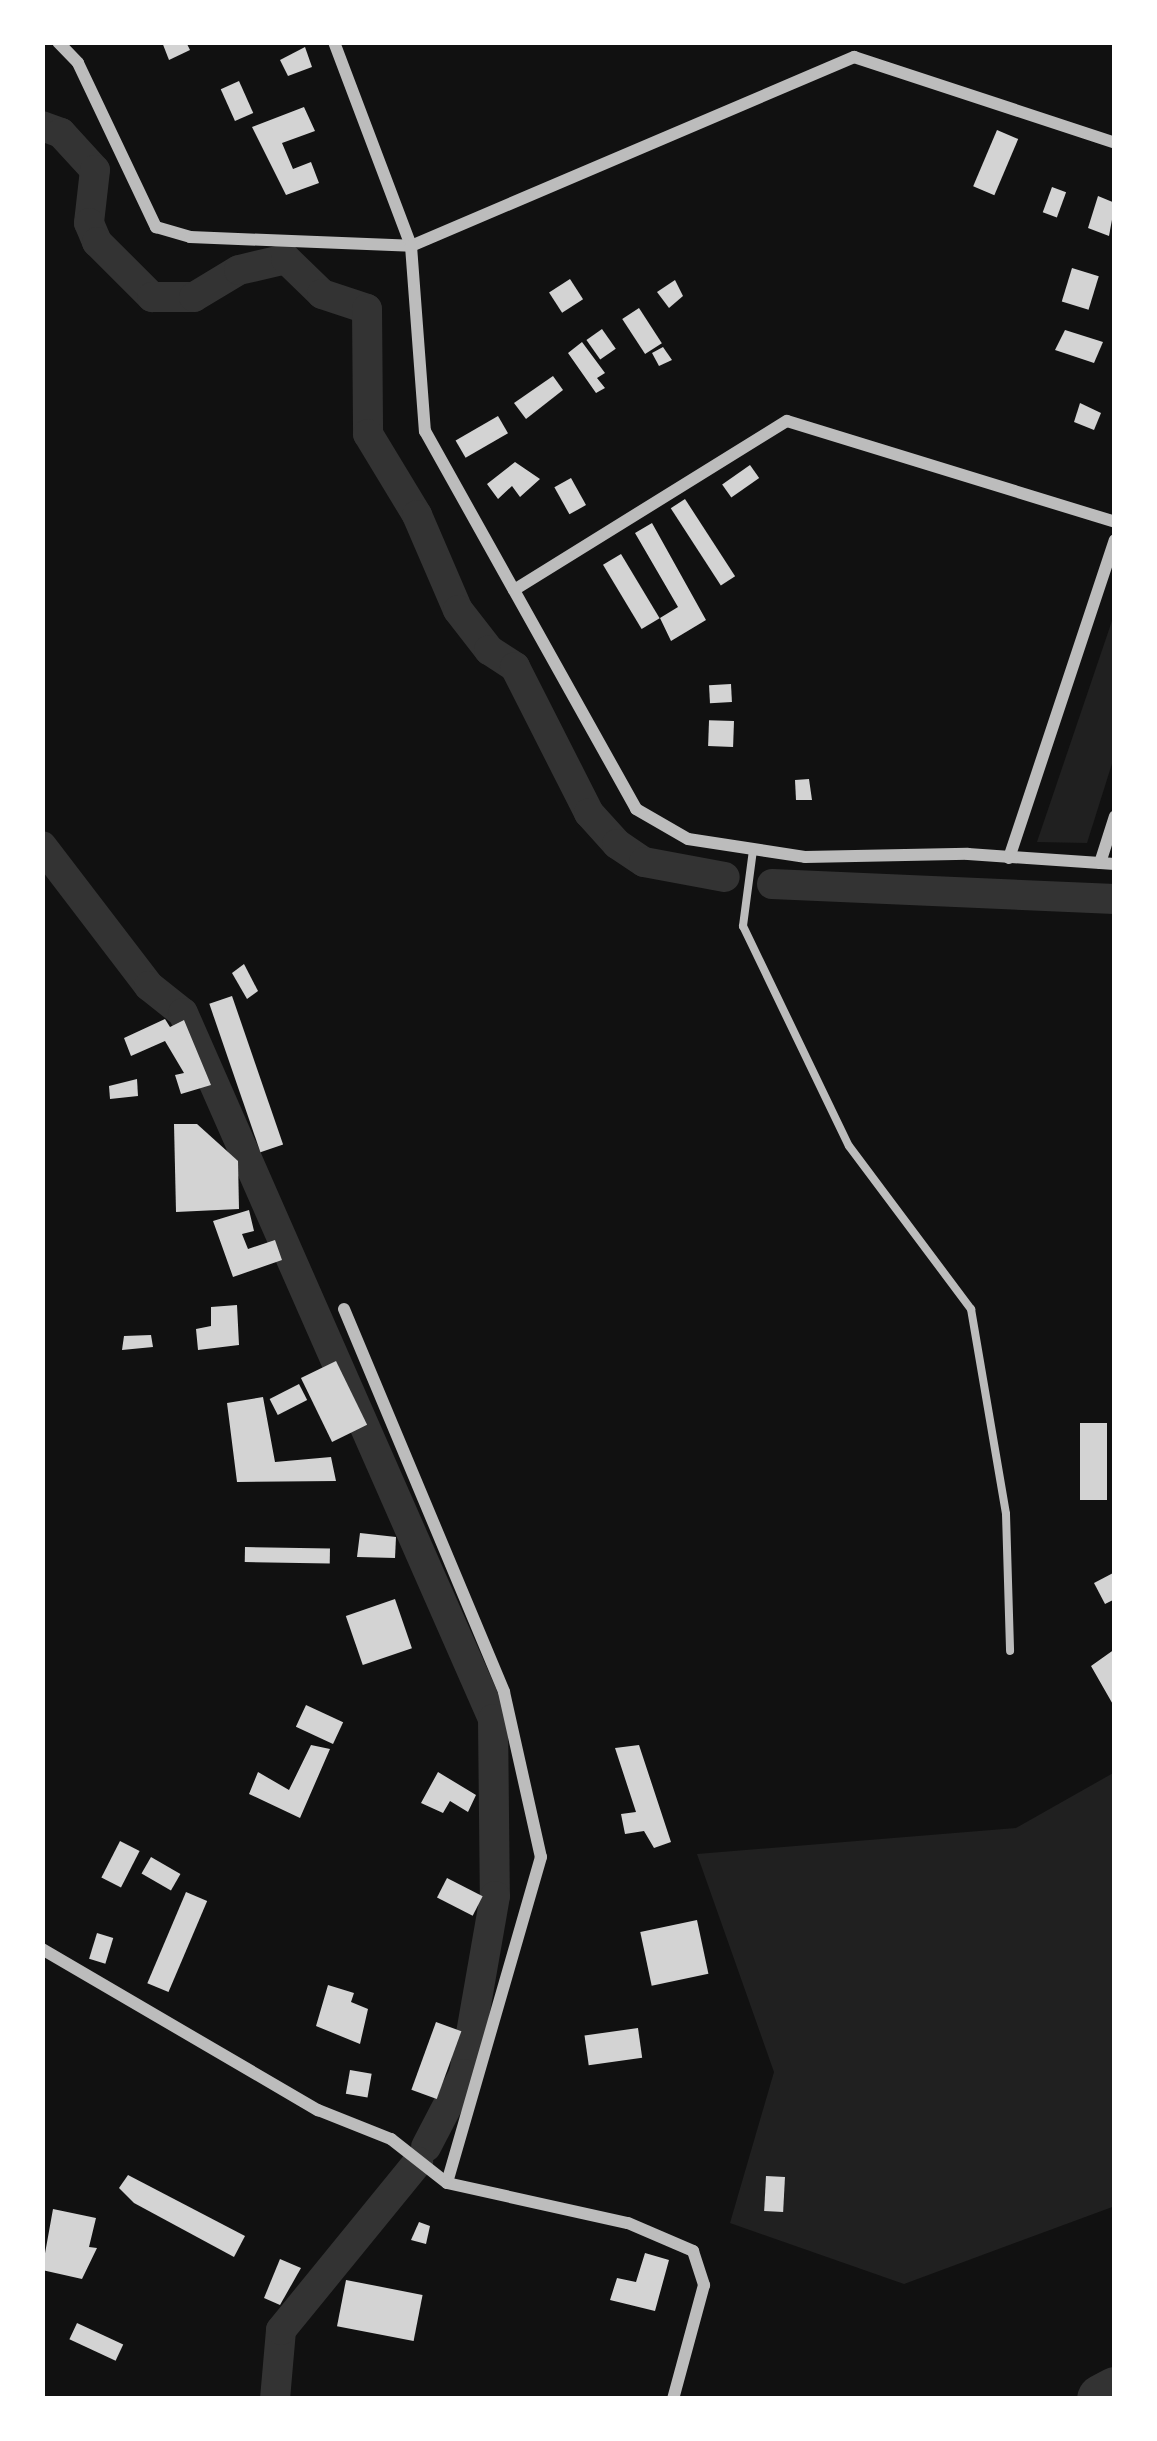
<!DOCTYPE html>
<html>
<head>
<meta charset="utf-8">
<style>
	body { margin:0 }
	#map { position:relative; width:1157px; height:2441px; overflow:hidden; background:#111; font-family:"Titillium Web",sans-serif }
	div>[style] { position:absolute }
	.green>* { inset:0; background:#202020 }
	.canal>* { height:30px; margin:-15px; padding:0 15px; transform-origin:15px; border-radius:15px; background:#333 }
	.river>* { height:51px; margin:-25.5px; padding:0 25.5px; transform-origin:25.5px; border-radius:25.5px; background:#333 }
	.building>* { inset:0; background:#d3d3d3; transform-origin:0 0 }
	.service>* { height:8px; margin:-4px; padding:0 4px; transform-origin:4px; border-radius:4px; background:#bcbcbc }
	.minor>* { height:12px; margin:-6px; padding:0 6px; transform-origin:6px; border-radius:6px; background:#bcbcbc }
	span { translate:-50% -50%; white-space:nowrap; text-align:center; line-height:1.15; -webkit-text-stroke:12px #fff; paint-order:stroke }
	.frame { position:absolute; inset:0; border:45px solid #fff; pointer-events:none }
</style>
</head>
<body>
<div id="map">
	<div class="green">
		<i style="clip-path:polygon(1115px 612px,1115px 754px,1087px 843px,1037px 842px)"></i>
		<i style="clip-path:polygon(1115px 1772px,1115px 2206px,904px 2284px,730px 2223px,774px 2072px,697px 1854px,1016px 1828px)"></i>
	</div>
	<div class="canal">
		<i style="left:42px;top:126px;width:20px;rotate:20deg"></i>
		<i style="left:61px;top:133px;width:50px;rotate:47.4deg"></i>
		<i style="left:95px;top:170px;width:53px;rotate:96.5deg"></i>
		<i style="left:89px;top:223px;width:21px;rotate:67deg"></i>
		<i style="left:97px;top:242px;width:78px;rotate:45deg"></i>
		<i style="left:152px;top:297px;width:42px"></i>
		<i style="left:194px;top:297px;width:52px;rotate:-31deg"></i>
		<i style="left:239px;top:270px;width:48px;rotate:-13.2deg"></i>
		<i style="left:286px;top:259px;width:50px;rotate:44.2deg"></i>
		<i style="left:322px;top:294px;width:47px;rotate:18.4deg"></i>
		<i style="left:367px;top:309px;width:125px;rotate:89.5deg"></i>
		<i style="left:368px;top:434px;width:95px;rotate:58.8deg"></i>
		<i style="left:417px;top:515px;width:103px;rotate:66.7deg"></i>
		<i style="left:458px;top:610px;width:51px;rotate:52.2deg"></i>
		<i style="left:489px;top:650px;width:31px;rotate:33deg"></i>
		<i style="left:515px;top:667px;width:164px;rotate:63.1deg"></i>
		<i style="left:589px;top:813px;width:42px;rotate:47.9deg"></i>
		<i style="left:617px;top:844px;width:32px;rotate:34deg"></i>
		<i style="left:644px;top:862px;width:82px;rotate:10.5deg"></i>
		<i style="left:42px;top:846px;width:176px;rotate:52.6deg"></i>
		<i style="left:149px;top:986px;width:43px;rotate:38.5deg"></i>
		<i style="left:183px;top:1013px;width:771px;rotate:66.29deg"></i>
		<i style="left:493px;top:1719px;width:177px;rotate:89.4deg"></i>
		<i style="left:495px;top:1896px;width:181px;rotate:99.9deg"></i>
		<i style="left:464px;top:2074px;width:82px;rotate:117.5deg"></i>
		<i style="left:772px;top:884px;width:343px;rotate:2.5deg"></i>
		<i style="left:275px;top:2399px;width:69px;rotate:-85deg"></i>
		<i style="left:281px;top:2330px;width:217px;rotate:-50.8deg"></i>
	</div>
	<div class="river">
		<i style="left:1102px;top:2399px;width:15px;rotate:-28deg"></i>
	</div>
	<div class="building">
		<i style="clip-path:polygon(162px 42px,186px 42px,190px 50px,169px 60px)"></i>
		<i style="clip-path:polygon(305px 47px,312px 67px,288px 76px,280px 60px)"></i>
		<i style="left:239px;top:81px;width:35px;height:20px;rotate:66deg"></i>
		<i style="clip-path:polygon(304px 107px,315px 131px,282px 143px,293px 169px,311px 162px,319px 183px,286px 195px,252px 127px)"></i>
		<i style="left:997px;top:130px;width:23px;height:61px;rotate:23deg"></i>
		<i style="left:1052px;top:187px;width:15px;height:27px;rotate:20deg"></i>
		<i style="clip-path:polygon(1098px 196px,1115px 203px,1109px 236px,1088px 228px)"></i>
		<i style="left:1072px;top:268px;width:28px;height:35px;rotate:17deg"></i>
		<i style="left:570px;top:279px;width:24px;height:25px;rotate:57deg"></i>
		<i style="clip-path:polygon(675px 280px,683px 296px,669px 308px,657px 292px)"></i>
		<i style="left:639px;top:308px;width:42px;height:20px;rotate:57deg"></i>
		<i style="left:602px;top:329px;width:24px;height:19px;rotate:55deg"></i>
		<i style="clip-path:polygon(1065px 330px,1103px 342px,1094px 363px,1055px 350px)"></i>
		<i style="clip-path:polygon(582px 342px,605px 373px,597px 378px,605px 388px,596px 393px,568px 353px)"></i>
		<i style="clip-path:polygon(663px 347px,672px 360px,659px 366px,652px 353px)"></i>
		<i style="clip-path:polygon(553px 376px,563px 390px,526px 419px,514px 403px)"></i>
		<i style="clip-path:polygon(1080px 403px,1101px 413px,1094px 430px,1074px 422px)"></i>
		<i style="left:498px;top:416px;width:20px;height:49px;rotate:60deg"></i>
		<i style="clip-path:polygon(515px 462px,540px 479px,520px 497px,512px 486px,498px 499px,487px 484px)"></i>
		<i style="left:750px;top:465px;width:16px;height:34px;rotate:55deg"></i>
		<i style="left:571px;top:478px;width:31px;height:19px;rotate:61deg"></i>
		<i style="left:685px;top:499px;width:92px;height:17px;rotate:57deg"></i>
		<i style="clip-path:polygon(652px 523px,706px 620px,671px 641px,660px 618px,678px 607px,635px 533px)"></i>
		<i style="left:621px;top:554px;width:75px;height:21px;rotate:59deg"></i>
		<i style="left:731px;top:684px;width:18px;height:22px;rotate:87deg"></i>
		<i style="left:734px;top:721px;width:26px;height:25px;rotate:92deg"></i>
		<i style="clip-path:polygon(809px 779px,812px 800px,796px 800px,795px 780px)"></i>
		<i style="clip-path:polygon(244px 964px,258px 991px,247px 999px,232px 973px)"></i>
		<i style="left:232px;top:996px;width:157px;height:24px;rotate:71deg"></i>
		<i style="clip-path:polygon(165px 1019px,170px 1027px,184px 1020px,211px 1085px,181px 1094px,175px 1075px,184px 1073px,165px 1041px,131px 1056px,124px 1038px)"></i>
		<i style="clip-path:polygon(137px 1079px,138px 1096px,110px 1099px,109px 1086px)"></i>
		<i style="clip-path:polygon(174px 1124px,197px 1124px,238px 1161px,239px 1209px,176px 1212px)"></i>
		<i style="clip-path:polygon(249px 1210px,254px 1231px,242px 1234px,248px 1249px,275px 1240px,282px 1260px,233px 1277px,213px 1221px)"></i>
		<i style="clip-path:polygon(237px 1305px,239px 1345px,198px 1350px,196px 1329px,211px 1326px,211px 1307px)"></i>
		<i style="clip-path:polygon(151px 1335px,153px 1347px,122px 1350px,124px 1336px)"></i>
		<i style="left:336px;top:1361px;width:71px;height:39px;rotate:64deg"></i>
		<i style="left:299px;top:1384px;width:18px;height:33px;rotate:63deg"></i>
		<i style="clip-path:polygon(263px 1397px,275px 1462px,331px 1457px,336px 1481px,237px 1482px,227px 1403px)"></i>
		<i style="left:1080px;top:1423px;width:27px;height:77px"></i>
		<i style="clip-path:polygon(360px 1533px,396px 1537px,395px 1558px,357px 1557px)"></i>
		<i style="left:245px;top:1547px;width:85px;height:15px;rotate:1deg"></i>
		<i style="clip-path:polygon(1115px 1572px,1115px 1599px,1105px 1604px,1094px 1583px)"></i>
		<i style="left:395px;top:1599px;width:52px;height:52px;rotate:71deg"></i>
		<i style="clip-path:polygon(1115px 1649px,1113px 1672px,1115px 1708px,1091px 1666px)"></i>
		<i style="left:306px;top:1705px;width:41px;height:24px;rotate:25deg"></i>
		<i style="clip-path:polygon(311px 1745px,330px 1749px,300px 1818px,249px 1794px,258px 1772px,289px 1790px)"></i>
		<i style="clip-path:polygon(639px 1745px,671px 1842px,654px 1848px,644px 1831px,625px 1834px,621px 1814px,636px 1812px,615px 1748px)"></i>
		<i style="clip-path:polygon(438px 1772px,476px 1795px,468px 1812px,450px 1801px,443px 1813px,421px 1803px)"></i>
		<i style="left:120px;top:1841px;width:22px;height:41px;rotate:27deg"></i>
		<i style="left:151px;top:1857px;width:34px;height:19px;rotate:30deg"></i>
		<i style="left:447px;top:1878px;width:40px;height:22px;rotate:27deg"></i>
		<i style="left:186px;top:1892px;width:23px;height:99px;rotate:23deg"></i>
		<i style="left:697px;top:1920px;width:55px;height:58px;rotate:78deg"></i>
		<i style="left:97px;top:1933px;width:17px;height:27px;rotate:17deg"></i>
		<i style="clip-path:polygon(328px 1985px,354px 1993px,351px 2002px,368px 2009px,360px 2044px,316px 2026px)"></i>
		<i style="left:436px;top:2022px;width:27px;height:72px;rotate:20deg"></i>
		<i style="left:638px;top:2028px;width:30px;height:54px;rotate:82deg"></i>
		<i style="left:350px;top:2070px;width:22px;height:24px;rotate:10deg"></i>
		<i style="clip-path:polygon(128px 2175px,245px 2236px,234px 2257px,134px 2203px,119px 2188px)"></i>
		<i style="left:766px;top:2176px;width:19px;height:35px;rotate:3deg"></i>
		<i style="clip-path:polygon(53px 2209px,96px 2218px,89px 2247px,97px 2248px,82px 2279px,42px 2270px)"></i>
		<i style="clip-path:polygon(419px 2222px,430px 2226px,426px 2244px,411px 2240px)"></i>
		<i style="clip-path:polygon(645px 2253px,669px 2260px,655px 2311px,610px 2300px,617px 2278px,636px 2282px)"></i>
		<i style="clip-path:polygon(280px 2259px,301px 2268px,280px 2305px,264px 2298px)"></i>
		<i style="left:346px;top:2280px;width:78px;height:47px;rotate:11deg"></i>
		<i style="left:77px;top:2323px;width:51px;height:18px;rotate:25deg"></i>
	</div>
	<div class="service">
		<i style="left:753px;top:850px;width:77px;rotate:97.5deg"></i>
		<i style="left:743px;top:926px;width:244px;rotate:64.3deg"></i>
		<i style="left:849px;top:1146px;width:204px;rotate:53.2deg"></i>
		<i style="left:971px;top:1309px;width:208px;rotate:80.3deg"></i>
		<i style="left:1006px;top:1514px;width:137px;rotate:88.3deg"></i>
	</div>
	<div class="minor">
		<i style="left:58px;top:42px;width:29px;rotate:46deg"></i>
		<i style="left:78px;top:63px;width:182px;rotate:64.6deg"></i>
		<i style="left:156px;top:227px;width:35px;rotate:16deg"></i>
		<i style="left:190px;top:237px;width:221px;rotate:2.3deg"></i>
		<i style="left:411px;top:246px;width:482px;rotate:-23.1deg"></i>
		<i style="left:854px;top:57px;width:275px;rotate:18.2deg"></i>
		<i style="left:334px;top:42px;width:218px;rotate:69.3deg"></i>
		<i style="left:411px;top:246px;width:186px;rotate:85.7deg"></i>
		<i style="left:425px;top:431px;width:433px;rotate:60.8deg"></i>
		<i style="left:636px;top:809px;width:60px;rotate:30deg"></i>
		<i style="left:688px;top:839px;width:118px;rotate:8.7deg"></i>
		<i style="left:805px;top:857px;width:163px;rotate:-1.1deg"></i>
		<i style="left:968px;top:854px;width:147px;rotate:3.9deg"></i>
		<i style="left:514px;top:590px;width:321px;rotate:-31.8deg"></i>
		<i style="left:787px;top:421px;width:343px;rotate:17.1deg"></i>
		<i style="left:1009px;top:858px;width:335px;rotate:-71.6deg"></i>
		<i style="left:1100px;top:863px;width:49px;rotate:-72.3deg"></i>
		<i style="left:344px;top:1309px;width:415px;rotate:67.3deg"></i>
		<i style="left:504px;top:1692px;width:169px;rotate:77.4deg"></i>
		<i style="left:541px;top:1857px;width:339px;rotate:106.1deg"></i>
		<i style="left:42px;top:1949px;width:320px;rotate:30.3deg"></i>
		<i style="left:318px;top:2110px;width:79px;rotate:21.7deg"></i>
		<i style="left:391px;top:2139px;width:71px;rotate:38.2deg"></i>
		<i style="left:447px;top:2183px;width:185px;rotate:12.5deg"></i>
		<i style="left:628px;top:2223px;width:71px;rotate:23.3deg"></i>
		<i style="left:693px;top:2251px;width:36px;rotate:72deg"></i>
		<i style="left:704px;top:2285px;width:118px;rotate:105.2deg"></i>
	</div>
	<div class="frame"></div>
</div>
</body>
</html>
